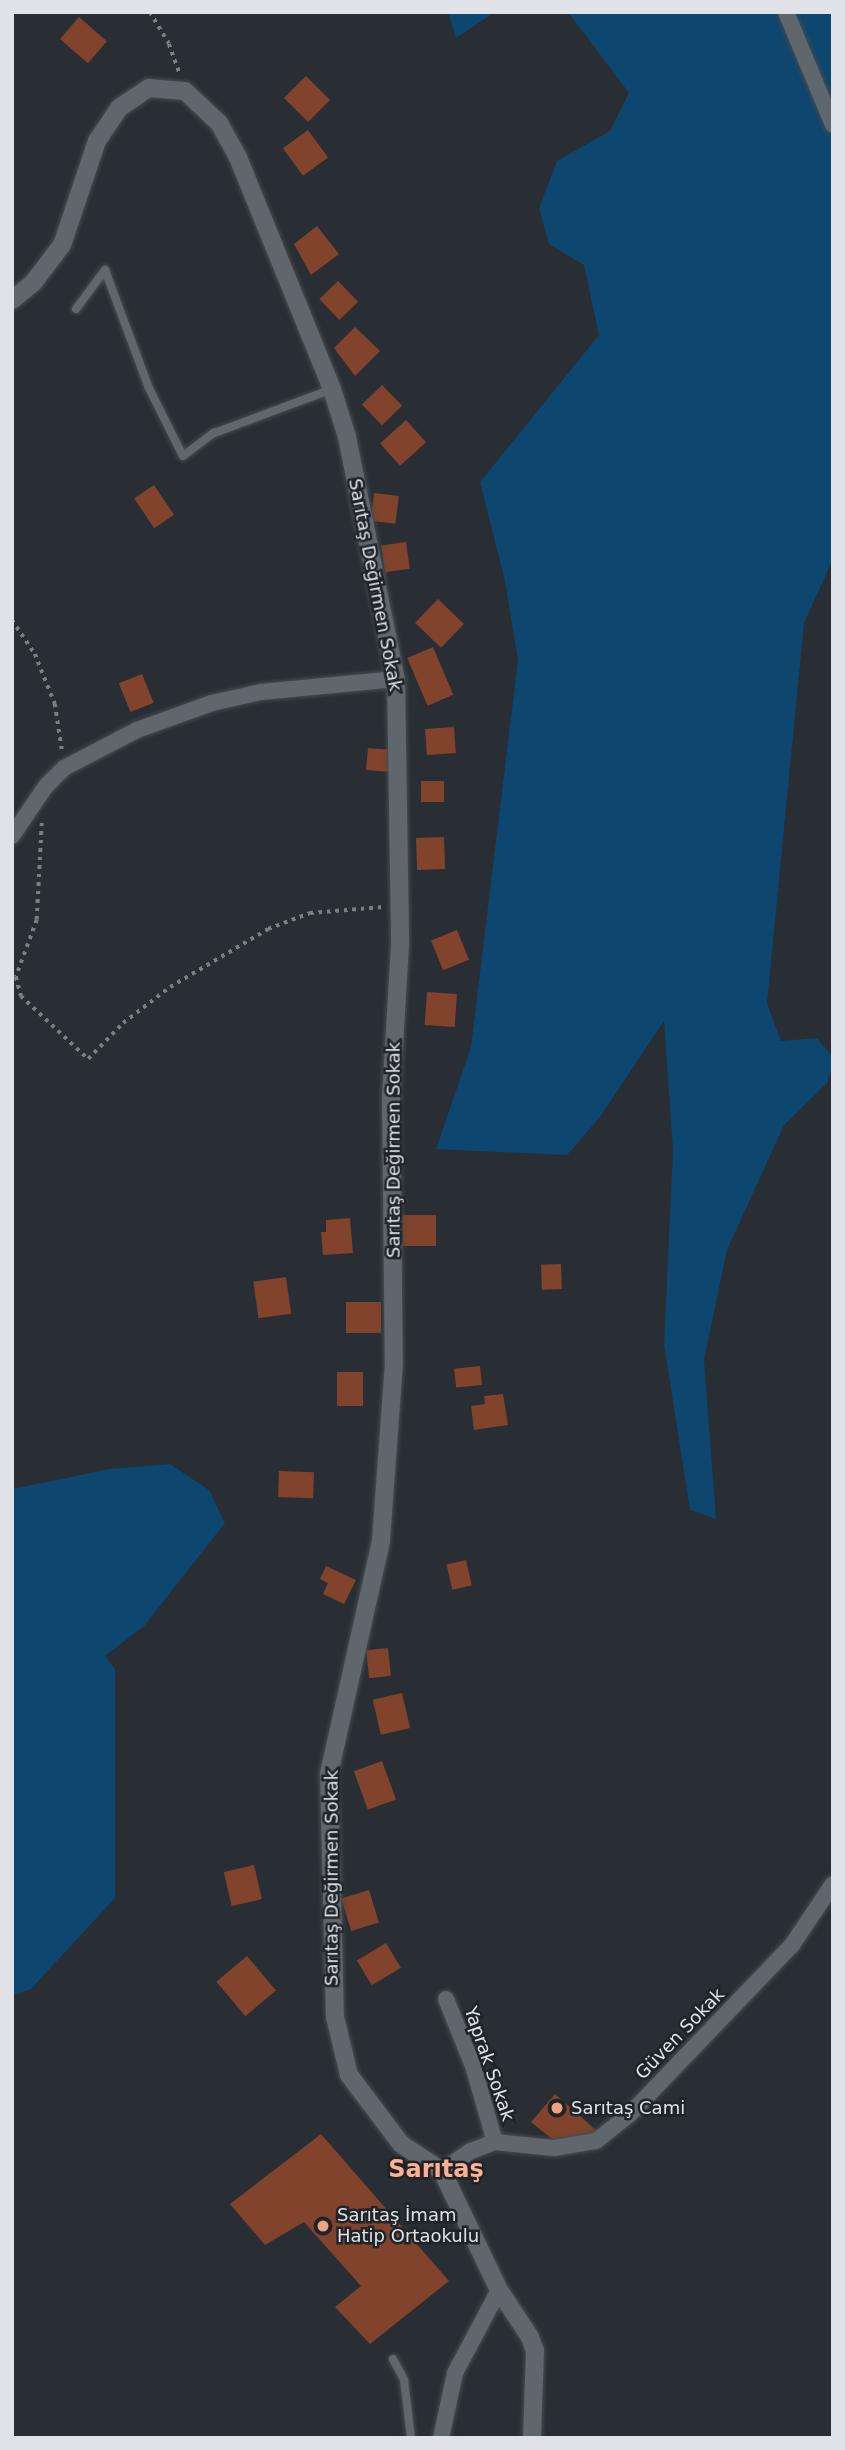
<!DOCTYPE html>
<html>
<head>
<meta charset="utf-8">
<style>
	body { margin:0 }
	#map { position:relative; width:845px; height:2450px; overflow:hidden; background:#282e33; font-family:"DejaVu Sans",sans-serif }
	div>[style] { position:absolute }
	.green>* { inset:0; background:#0d466e }
	.building>* { inset:0; background:#81432b; transform-origin:0 0 }
	.path>* { height:3.5px; margin-top:-1.75px; transform-origin:0; background:repeating-linear-gradient(90deg,#7a7f83 0 3.5px,transparent 0 8.5px) }
	.roads { filter:drop-shadow(0 0 2px #474b50) drop-shadow(0 0 2px #474b50) }
	.service>* { height:8px; margin:-4px; padding:0 4px; transform-origin:4px; border-radius:4px; background:#5f666c }
	.minor>* { height:16px; margin:-8px; padding:0 8px; transform-origin:8px; border-radius:8px; background:#5f666c }
	.tertiary>* { height:18px; margin:-9px; padding:0 9px; transform-origin:9px; border-radius:9px; background:#5f666c }
	.dots>* { width:19px; height:19px; translate:-50% -50%; box-sizing:border-box; border:4px solid #1f2429; border-radius:50% }
	span { translate:-50% -50%; white-space:nowrap; text-align:center; line-height:1.15; -webkit-text-stroke:5px #1f2429; paint-order:stroke }
	.street-label { font-size:18px; color:#dfe3e7 }
	.poi-label { font-size:18px; color:#dfe3e7 }
	.left { translate:0 -50%; text-align:left }
	.district-label { font-size:24px; color:#feb092; font-weight:700 }
	.frame { position:absolute; inset:0; border:14px solid #dfe3e7; pointer-events:none }
</style>
</head>
<body>
<div id="map">
	<div class="green">
		<i style="clip-path:polygon(448px 12px,495px 12px,456px 38px)"></i>
		<i style="clip-path:polygon(568px 12px,833px 12px,833px 559px,804px 623px,767px 1003px,781px 1041px,817px 1038px,833px 1057px,833px 1065px,827px 1083px,784px 1125px,727px 1250px,704px 1360px,716px 1519px,690px 1510px,664px 1344px,673px 1151px,664px 1021px,600px 1117px,567px 1155px,436px 1149px,471px 1047px,518px 660px,505px 581px,480px 482px,599px 335px,584px 265px,549px 244px,539px 208px,557px 161px,610px 131px,629px 93px)"></i>
		<i style="clip-path:polygon(170px 1464px,209px 1490px,225px 1523px,144px 1626px,105px 1656px,115px 1669px,115px 1898px,31px 1989px,12px 1996px,12px 1489px,110px 1469px)"></i>
	</div>
	<div class="building">
		<i style="left:79px;top:17px;width:37px;height:29px;rotate:41deg"></i>
		<i style="left:306px;top:76px;width:34px;height:31px;rotate:45deg"></i>
		<i style="left:308px;top:130px;width:34px;height:31px;rotate:54deg"></i>
		<i style="clip-path:polygon(317px 226px,339px 254px,311px 275px,294px 244px)"></i>
		<i style="left:338px;top:281px;width:29px;height:26px;rotate:46deg"></i>
		<i style="clip-path:polygon(355px 327px,380px 351px,355px 376px,334px 348px)"></i>
		<i style="left:382px;top:385px;width:29px;height:28px;rotate:46deg"></i>
		<i style="left:406px;top:420px;width:30px;height:35px;rotate:48deg"></i>
		<i style="left:154px;top:485px;width:36px;height:24px;rotate:56deg"></i>
		<i style="left:374px;top:493px;width:25px;height:28px;rotate:7deg"></i>
		<i style="left:406px;top:542px;width:27px;height:25px;rotate:82deg"></i>
		<i style="left:438px;top:599px;width:36px;height:33px;rotate:44deg"></i>
		<i style="left:433px;top:647px;width:52px;height:28px;rotate:67deg"></i>
		<i style="left:142px;top:674px;width:31px;height:25px;rotate:68deg"></i>
		<i style="left:454px;top:727px;width:26px;height:29px;rotate:86deg"></i>
		<i style="left:368px;top:748px;width:24px;height:22px;rotate:5deg"></i>
		<i style="left:421px;top:781px;width:23px;height:21px"></i>
		<i style="left:444px;top:837px;width:32px;height:28px;rotate:88deg"></i>
		<i style="left:457px;top:930px;width:32px;height:28px;rotate:68deg"></i>
		<i style="left:427px;top:992px;width:30px;height:33px;rotate:4deg"></i>
		<i style="left:401px;top:1215px;width:35px;height:31px"></i>
		<i style="clip-path:polygon(350px 1218px,353px 1253px,323px 1255px,321px 1232px,326px 1232px,326px 1220px)"></i>
		<i style="left:561px;top:1264px;width:25px;height:20px;rotate:88deg"></i>
		<i style="left:286px;top:1277px;width:37px;height:33px;rotate:82deg"></i>
		<i style="left:346px;top:1302px;width:35px;height:31px"></i>
		<i style="left:480px;top:1366px;width:19px;height:26px;rotate:84deg"></i>
		<i style="left:337px;top:1372px;width:26px;height:34px"></i>
		<i style="clip-path:polygon(503px 1394px,508px 1425px,474px 1430px,471px 1406px,485px 1404px,484px 1396px)"></i>
		<i style="left:279px;top:1471px;width:35px;height:26px;rotate:2deg"></i>
		<i style="left:466px;top:1560px;width:26px;height:20px;rotate:77deg"></i>
		<i style="clip-path:polygon(326px 1566px,356px 1580px,344px 1604px,323px 1594px,328px 1583px,320px 1579px)"></i>
		<i style="left:388px;top:1648px;width:28px;height:22px;rotate:84deg"></i>
		<i style="left:402px;top:1693px;width:36px;height:30px;rotate:77deg"></i>
		<i style="left:382px;top:1761px;width:41px;height:30px;rotate:70deg"></i>
		<i style="left:254px;top:1865px;width:35px;height:31px;rotate:77deg"></i>
		<i style="left:369px;top:1890px;width:34px;height:29px;rotate:73deg"></i>
		<i style="left:386px;top:1943px;width:29px;height:34px;rotate:59deg"></i>
		<i style="left:247px;top:1956px;width:45px;height:40px;rotate:50deg"></i>
		<i style="clip-path:polygon(555px 2094px,597px 2131px,590px 2137px,558px 2144px,531px 2122px)"></i>
		<i style="clip-path:polygon(321px 2134px,449px 2281px,370px 2344px,335px 2307px,361px 2286px,304px 2222px,265px 2245px,230px 2204px)"></i>
	</div>
	<div class="path">
		<i style="left:150px;top:12px;width:37px;rotate:59deg"></i>
		<i style="left:169px;top:44px;width:30px;rotate:70deg"></i>
		<i style="left:12px;top:620px;width:41px;rotate:55.9deg"></i>
		<i style="left:35px;top:654px;width:54px;rotate:68.2deg"></i>
		<i style="left:55px;top:704px;width:47px;rotate:81.3deg"></i>
		<i style="left:42px;top:823px;width:97px;rotate:93deg"></i>
		<i style="left:37px;top:920px;width:61px;rotate:110.2deg"></i>
		<i style="left:16px;top:977px;width:20px;rotate:75deg"></i>
		<i style="left:21px;top:996px;width:92px;rotate:43.2deg"></i>
		<i style="left:88px;top:1059px;width:50px;rotate:-45.8deg"></i>
		<i style="left:123px;top:1023px;width:59px;rotate:-37.5deg"></i>
		<i style="left:170px;top:987px;width:114px;rotate:-30.6deg"></i>
		<i style="left:268px;top:929px;width:45px;rotate:-20.9deg"></i>
		<i style="left:310px;top:913px;width:74px;rotate:-4.6deg"></i>
	</div>
	<div class="roads">
		<div class="service">
			<i style="left:76px;top:309px;width:49px;rotate:-53.4deg"></i>
			<i style="left:105px;top:270px;width:126px;rotate:69.6deg"></i>
			<i style="left:149px;top:388px;width:76px;rotate:63.4deg"></i>
			<i style="left:183px;top:456px;width:39px;rotate:-37deg"></i>
			<i style="left:214px;top:433px;width:126px;rotate:-20.4deg"></i>
			<i style="left:393px;top:2359px;width:24px;rotate:62deg"></i>
			<i style="left:404px;top:2380px;width:58px;rotate:83.1deg"></i>
		</div>
		<div class="minor">
			<i style="left:786px;top:12px;width:122px;rotate:67.4deg"></i>
			<i style="left:12px;top:836px;width:60px;rotate:-55.8deg"></i>
			<i style="left:46px;top:786px;width:25px;rotate:-45deg"></i>
			<i style="left:64px;top:768px;width:82px;rotate:-27.5deg"></i>
			<i style="left:137px;top:730px;width:80px;rotate:-19.8deg"></i>
			<i style="left:212px;top:703px;width:50px;rotate:-12.7deg"></i>
			<i style="left:261px;top:692px;width:136px;rotate:-5.5deg"></i>
			<i style="left:446px;top:1999px;width:72px;rotate:68.1deg"></i>
			<i style="left:473px;top:2066px;width:79px;rotate:73.9deg"></i>
			<i style="left:442px;top:2171px;width:35px;rotate:-35deg"></i>
			<i style="left:471px;top:2151px;width:26px;rotate:-21deg"></i>
			<i style="left:495px;top:2142px;width:59px;rotate:5.8deg"></i>
			<i style="left:554px;top:2148px;width:43px;rotate:-9.5deg"></i>
			<i style="left:596px;top:2141px;width:43px;rotate:-38.5deg"></i>
			<i style="left:630px;top:2114px;width:234px;rotate:-46.2deg"></i>
			<i style="left:792px;top:1945px;width:73px;rotate:-56.1deg"></i>
			<i style="left:441px;top:2438px;width:66px;rotate:-77.8deg"></i>
			<i style="left:455px;top:2373px;width:94px;rotate:-62.1deg"></i>
		</div>
		<div class="tertiary">
			<i style="left:12px;top:300px;width:27px;rotate:-39deg"></i>
			<i style="left:33px;top:283px;width:48px;rotate:-52.7deg"></i>
			<i style="left:62px;top:245px;width:110px;rotate:-71.4deg"></i>
			<i style="left:97px;top:141px;width:40px;rotate:-56deg"></i>
			<i style="left:119px;top:108px;width:36px;rotate:-34deg"></i>
			<i style="left:149px;top:88px;width:36px;rotate:5deg"></i>
			<i style="left:185px;top:91px;width:47px;rotate:43.3deg"></i>
			<i style="left:219px;top:123px;width:37px;rotate:61deg"></i>
			<i style="left:237px;top:155px;width:253px;rotate:67.9deg"></i>
			<i style="left:332px;top:389px;width:50px;rotate:72.6deg"></i>
			<i style="left:347px;top:437px;width:247px;rotate:78.6deg"></i>
			<i style="left:396px;top:679px;width:266px;rotate:89.1deg"></i>
			<i style="left:400px;top:945px;width:152px;rotate:93.4deg"></i>
			<i style="left:391px;top:1097px;width:266px;rotate:89.4deg"></i>
			<i style="left:394px;top:1363px;width:178px;rotate:94.2deg"></i>
			<i style="left:381px;top:1541px;width:239px;rotate:102.6deg"></i>
			<i style="left:329px;top:1774px;width:243px;rotate:88.6deg"></i>
			<i style="left:335px;top:2017px;width:60px;rotate:76.4deg"></i>
			<i style="left:349px;top:2075px;width:86px;rotate:53deg"></i>
			<i style="left:401px;top:2144px;width:49px;rotate:33.4deg"></i>
			<i style="left:442px;top:2171px;width:132px;rotate:64.4deg"></i>
			<i style="left:499px;top:2290px;width:56px;rotate:56.6deg"></i>
			<i style="left:530px;top:2337px;width:15px;rotate:70deg"></i>
			<i style="left:535px;top:2351px;width:87px;rotate:92deg"></i>
		</div>
	</div>
	<div class="dots">
		<i style="left:557px;top:2108px;background:#f2a080"></i>
		<i style="left:323px;top:2226px;background:#f2a080"></i>
	</div>
	<div class="street-label">
		<span style="left:375px;top:585px;rotate:79deg">Sarıtaş Değirmen Sokak</span>
		<span style="left:394px;top:1150px;rotate:-90deg">Sarıtaş Değirmen Sokak</span>
		<span style="left:332px;top:1878px;rotate:-90deg">Sarıtaş Değirmen Sokak</span>
		<span style="left:680px;top:2034px;rotate:-46deg">Güven Sokak</span>
		<span style="left:489px;top:2064px;rotate:71deg">Yaprak Sokak</span>
	</div>
	<div class="poi-label">
		<span class="left" style="left:571px;top:2108px">Sarıtaş Cami</span>
		<span class="left" style="left:337px;top:2226px">Sarıtaş İmam<br>Hatip Ortaokulu</span>
	</div>
	<div class="district-label">
		<span style="left:436px;top:2170px">Sarıtaş</span>
	</div>
	<div class="frame"></div>
</div>
</body>
</html>
